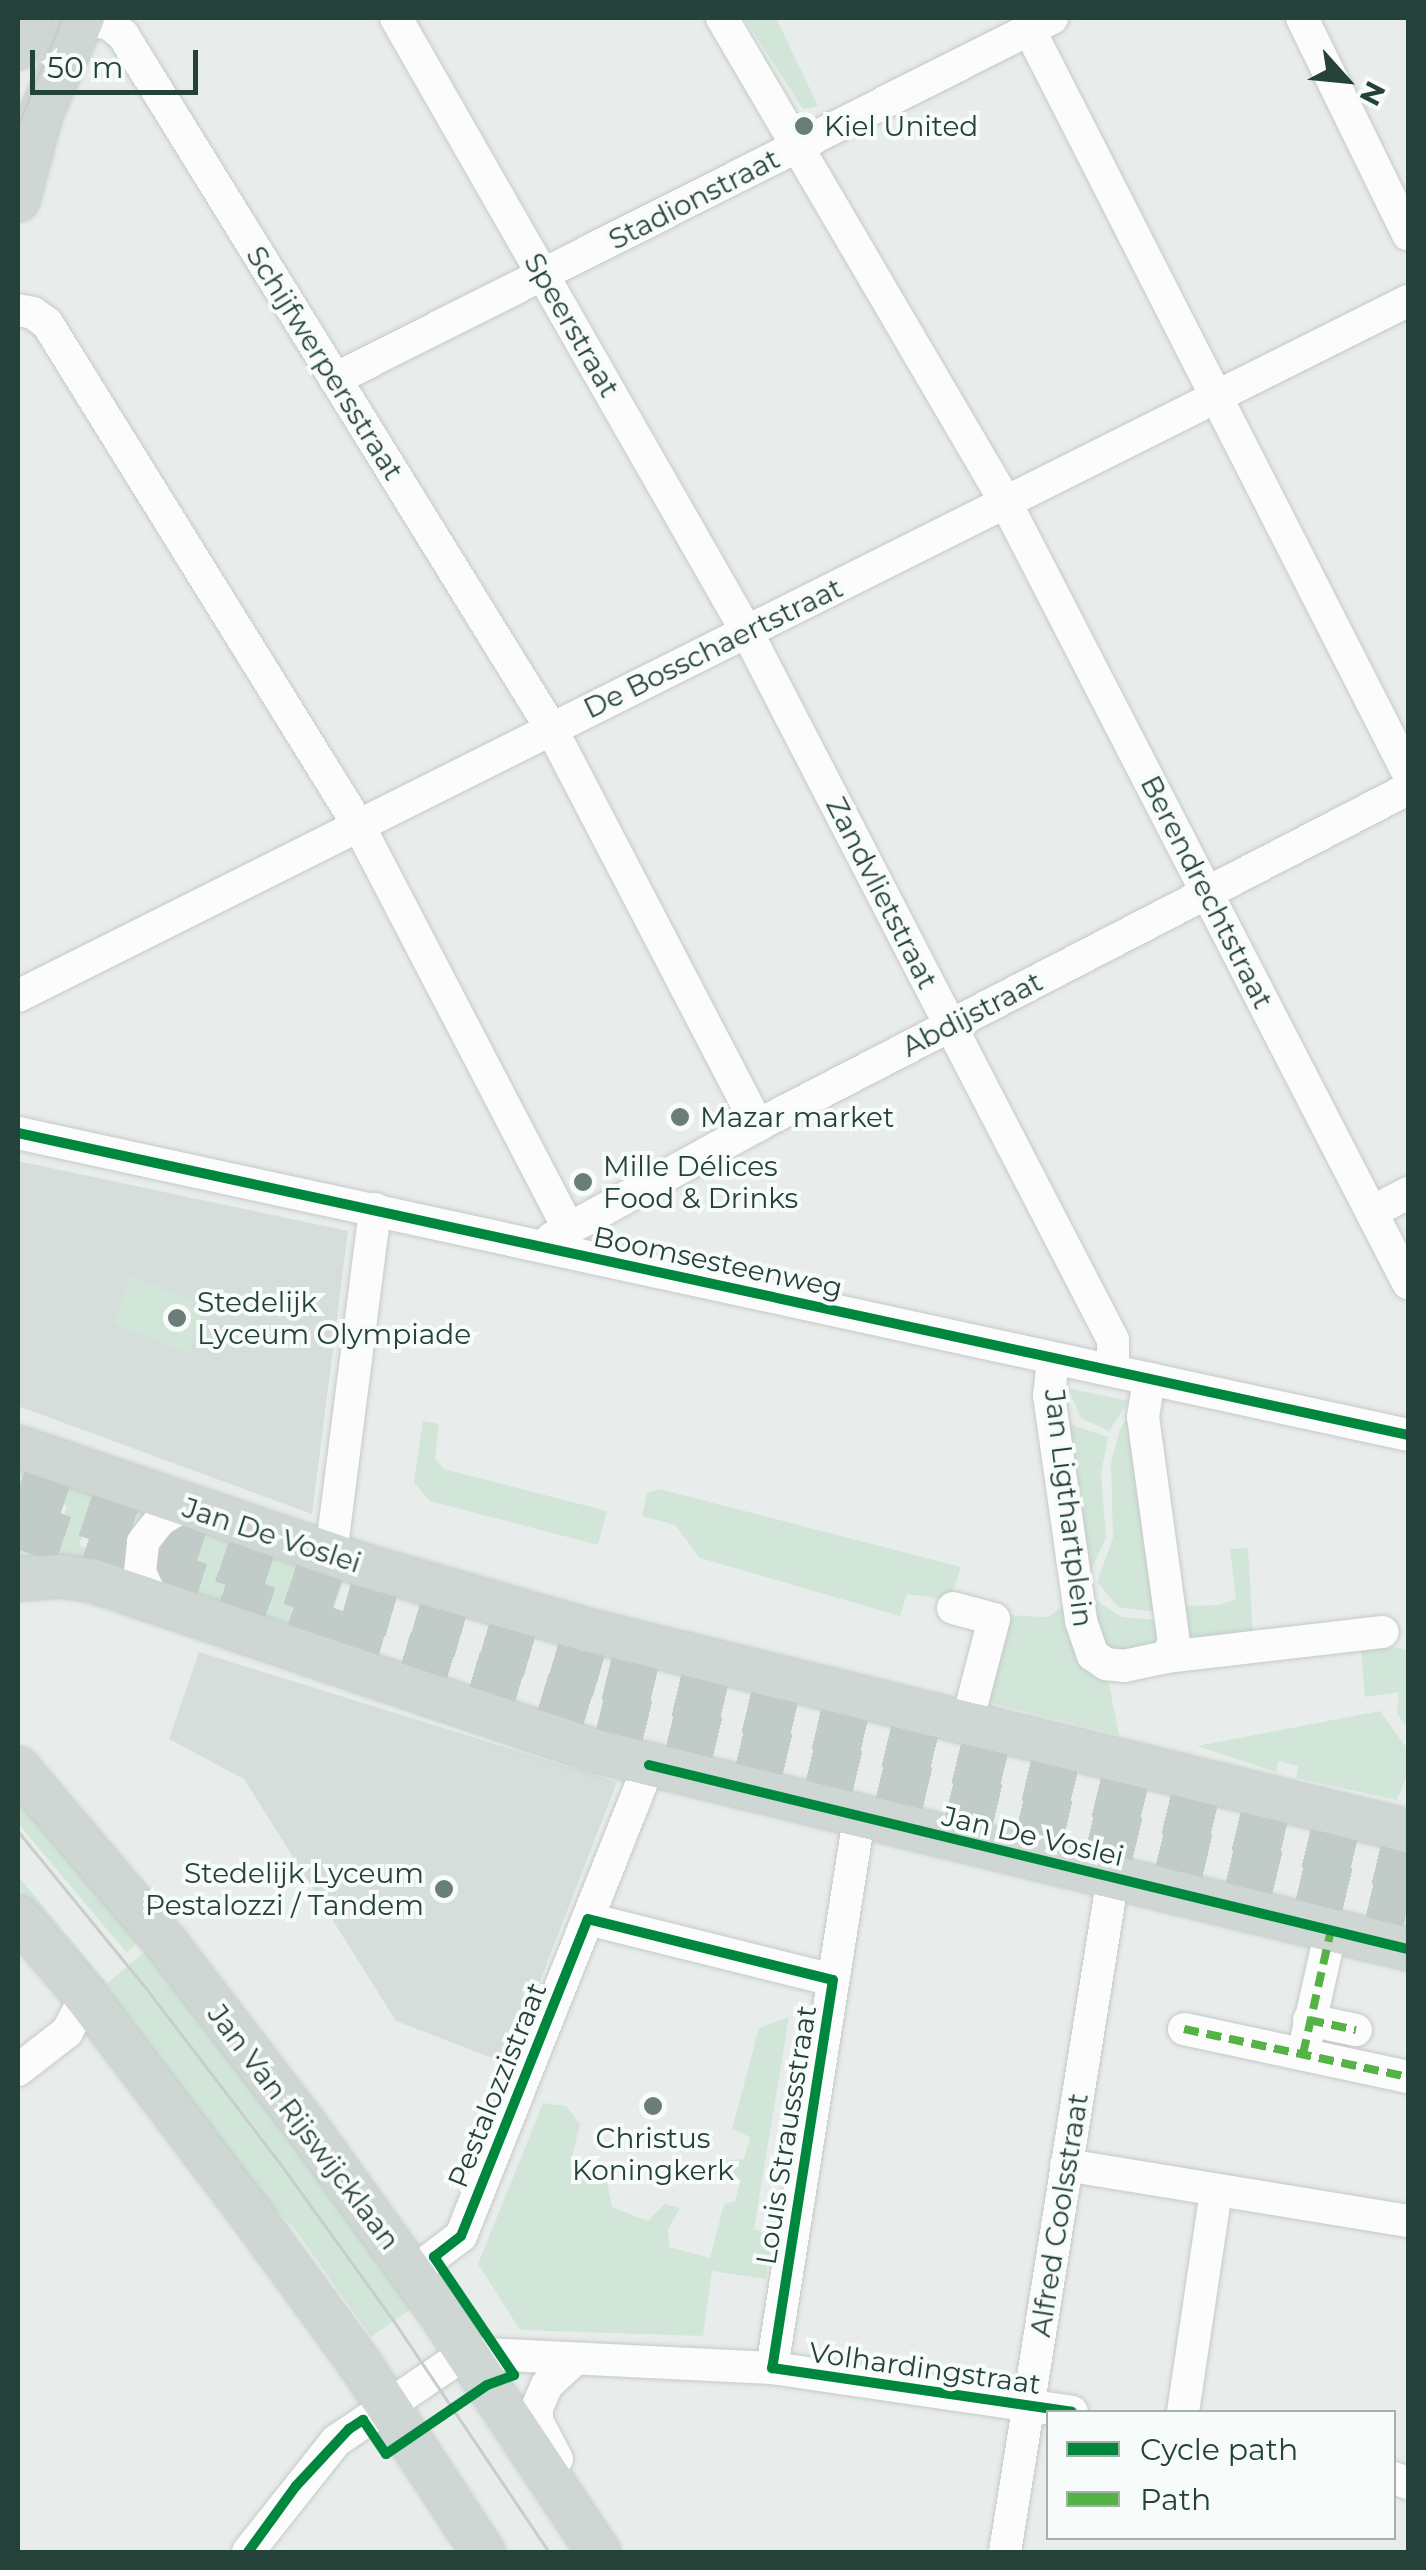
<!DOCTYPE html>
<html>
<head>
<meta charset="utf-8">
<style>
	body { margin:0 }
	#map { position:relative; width:1426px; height:2570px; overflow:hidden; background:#e8edeb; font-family:Montserrat,sans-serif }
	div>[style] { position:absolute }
	.built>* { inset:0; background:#d6dedb }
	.green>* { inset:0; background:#d1e6d8; transform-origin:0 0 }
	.highway-tunnel>* { height:48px; margin-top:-24px; transform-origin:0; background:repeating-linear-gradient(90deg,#c1cbc8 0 48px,transparent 0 72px) }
	.roads { filter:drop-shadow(0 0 2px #c5cac8) drop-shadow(0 0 2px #c5cac8) }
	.minor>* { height:32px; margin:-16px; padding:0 16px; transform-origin:16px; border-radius:16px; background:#fcfcfc }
	.major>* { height:42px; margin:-21px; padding:0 21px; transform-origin:21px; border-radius:21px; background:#cfd7d5 }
	.tram>* { height:2.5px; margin:-1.25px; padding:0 1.25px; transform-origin:1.25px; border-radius:1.25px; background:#c9cdcc }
	.quiet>* { height:8px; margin-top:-4px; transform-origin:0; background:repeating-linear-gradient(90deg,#55b346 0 15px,transparent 0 23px) }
	.cycleway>* { height:10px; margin:-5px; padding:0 5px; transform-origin:5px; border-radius:5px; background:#00873e }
	.dots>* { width:28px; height:28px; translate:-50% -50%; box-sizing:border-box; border:5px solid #f7fbf9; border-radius:50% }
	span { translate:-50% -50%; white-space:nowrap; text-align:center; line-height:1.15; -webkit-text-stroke:8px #f7fbf9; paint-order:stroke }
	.poi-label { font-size:28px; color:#24423a }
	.left { translate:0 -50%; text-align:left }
	.right { translate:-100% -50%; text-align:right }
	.street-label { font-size:28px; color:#24423a }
	.frame { position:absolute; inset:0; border:20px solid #24423a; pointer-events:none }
	.legend { position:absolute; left:1046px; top:2410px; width:350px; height:130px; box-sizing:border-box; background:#f7fbf9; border:2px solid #a3b1ad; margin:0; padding:12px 18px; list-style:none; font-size:30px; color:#24423a }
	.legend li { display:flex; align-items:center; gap:20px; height:50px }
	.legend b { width:50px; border:2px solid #a3b1ad }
	.north { position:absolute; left:1296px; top:30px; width:100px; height:100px; -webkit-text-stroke:8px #f7fbf9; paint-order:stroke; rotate:117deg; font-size:28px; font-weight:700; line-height:40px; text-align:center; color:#24423a }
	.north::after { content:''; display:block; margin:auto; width:35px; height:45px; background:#24423a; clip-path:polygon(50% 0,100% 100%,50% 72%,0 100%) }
	.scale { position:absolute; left:30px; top:50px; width:168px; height:45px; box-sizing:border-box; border:5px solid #24423a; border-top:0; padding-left:12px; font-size:30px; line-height:35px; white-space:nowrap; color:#24423a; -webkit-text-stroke:8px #f7fbf9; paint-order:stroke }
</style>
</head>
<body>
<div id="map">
	<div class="built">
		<i style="clip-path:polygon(18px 1161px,348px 1231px,312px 1514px,18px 1406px)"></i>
		<i style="clip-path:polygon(199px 1652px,617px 1782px,508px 2064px,396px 2021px,244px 1779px,169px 1739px)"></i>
	</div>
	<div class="green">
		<i style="clip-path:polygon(751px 18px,776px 18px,818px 106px,803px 109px,746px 21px)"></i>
		<i style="left:131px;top:1277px;width:81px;height:50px;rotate:21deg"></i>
		<i style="clip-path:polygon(1068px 1388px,1129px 1401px,1109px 1431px,1081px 1418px)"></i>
		<i style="clip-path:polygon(1066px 1410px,1072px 1425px,1108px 1437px,1101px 1473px,1106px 1538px,1090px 1572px)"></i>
		<i style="clip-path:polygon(1131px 1412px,1164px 1613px,1118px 1607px,1097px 1582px,1113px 1538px,1111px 1463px,1120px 1429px)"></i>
		<i style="clip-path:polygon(423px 1421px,439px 1424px,435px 1459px,444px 1469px,607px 1511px,598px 1545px,430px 1501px,414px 1483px)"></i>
		<i style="clip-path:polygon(18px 1460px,160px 1508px,139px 1530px,90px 1513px,79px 1545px,119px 1560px,125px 1543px,130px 1546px,133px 1577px,18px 1568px,18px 1520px,57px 1535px,67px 1506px,18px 1488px)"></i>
		<i style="clip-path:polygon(659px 1489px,961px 1567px,950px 1600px,907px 1594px,900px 1616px,700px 1558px,675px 1525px,642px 1516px,647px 1493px)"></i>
		<i style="clip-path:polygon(182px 1521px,347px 1570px,321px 1648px,171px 1596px,153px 1576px,153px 1549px)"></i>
		<i style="clip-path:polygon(1248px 1548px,1253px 1636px,1189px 1638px,1182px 1622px,1188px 1621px,1185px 1606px,1219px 1605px,1236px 1599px,1230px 1549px)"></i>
		<i style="clip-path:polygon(1086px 1594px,1122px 1617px,1168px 1621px,1158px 1649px,1111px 1656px)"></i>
		<i style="clip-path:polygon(1064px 1605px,1108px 1679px,1119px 1735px,983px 1701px,1005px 1615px,1048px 1617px)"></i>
		<i style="clip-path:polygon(1393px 1647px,1408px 1650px,1408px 1728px,1397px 1714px,1399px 1692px,1365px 1697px,1361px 1651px)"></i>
		<i style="clip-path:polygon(1380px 1711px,1408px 1750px,1408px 1774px,1397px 1800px,1296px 1778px,1298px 1766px,1278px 1761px,1276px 1772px,1197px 1746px)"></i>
		<i style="left:18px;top:1786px;width:197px;height:24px;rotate:50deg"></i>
		<i style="clip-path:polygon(18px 1876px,107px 1983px,152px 1946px,418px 2304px,371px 2337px,292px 2225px,249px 2188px,18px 1899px)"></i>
		<i style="clip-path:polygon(789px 2017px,754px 2229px,771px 2236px,766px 2279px,712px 2271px,703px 2336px,520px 2330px,478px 2264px,543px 2103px,566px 2106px,580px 2124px,570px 2166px,606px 2176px,612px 2207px,648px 2221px,664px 2204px,680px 2208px,668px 2230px,669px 2247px,710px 2258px,724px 2204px,735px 2201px,741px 2180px,720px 2173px,726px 2161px,744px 2159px,750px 2137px,732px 2129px,759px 2028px)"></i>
	</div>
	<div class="highway-tunnel">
		<i style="left:18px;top:1490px;width:346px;rotate:18.5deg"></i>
		<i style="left:346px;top:1600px;width:272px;rotate:16.2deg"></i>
		<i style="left:607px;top:1676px;width:824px;rotate:13.48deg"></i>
		<i style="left:18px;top:1524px;width:336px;rotate:19.1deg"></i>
		<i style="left:335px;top:1634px;width:277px;rotate:16.6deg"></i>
		<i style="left:600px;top:1713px;width:831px;rotate:13.43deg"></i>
	</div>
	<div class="roads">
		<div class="minor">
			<i style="left:396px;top:18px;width:707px;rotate:60.25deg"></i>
			<i style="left:747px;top:632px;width:797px;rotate:62.66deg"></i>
			<i style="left:1113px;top:1340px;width:30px;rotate:90deg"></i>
			<i style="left:722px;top:18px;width:560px;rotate:59.63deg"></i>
			<i style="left:1005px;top:501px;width:880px;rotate:62.74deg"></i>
			<i style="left:1302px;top:18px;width:241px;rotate:63.9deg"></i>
			<i style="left:82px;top:19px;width:27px;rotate:10deg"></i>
			<i style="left:109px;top:24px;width:18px;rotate:38deg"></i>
			<i style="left:123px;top:35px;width:815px;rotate:58.3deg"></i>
			<i style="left:551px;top:728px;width:448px;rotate:62.5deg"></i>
			<i style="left:1029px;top:29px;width:835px;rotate:63.01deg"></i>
			<i style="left:18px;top:310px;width:15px;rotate:11deg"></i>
			<i style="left:33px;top:313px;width:17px;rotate:36deg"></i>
			<i style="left:47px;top:323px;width:592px;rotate:58.19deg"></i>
			<i style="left:359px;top:826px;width:452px;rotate:62.5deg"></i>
			<i style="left:335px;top:379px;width:803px;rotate:-26.72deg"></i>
			<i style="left:18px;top:996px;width:1554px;rotate:-26.57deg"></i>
			<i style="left:18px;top:1133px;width:1422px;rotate:12.26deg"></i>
			<i style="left:1372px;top:1212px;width:41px;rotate:-27.8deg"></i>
			<i style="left:552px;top:1238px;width:235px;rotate:-28.7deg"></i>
			<i style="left:758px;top:1125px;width:732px;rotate:-27.34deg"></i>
			<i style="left:1053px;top:1359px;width:36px;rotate:96deg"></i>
			<i style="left:1049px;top:1395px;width:228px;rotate:81.9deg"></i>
			<i style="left:1081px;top:1621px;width:36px;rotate:71deg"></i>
			<i style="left:1093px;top:1655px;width:16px;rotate:35deg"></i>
			<i style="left:1106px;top:1664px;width:18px;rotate:6deg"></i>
			<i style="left:1124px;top:1666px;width:43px;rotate:-12.1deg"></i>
			<i style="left:1166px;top:1657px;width:16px;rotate:-60deg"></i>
			<i style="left:1174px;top:1643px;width:228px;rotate:-97.8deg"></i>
			<i style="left:1143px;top:1417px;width:39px;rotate:-81deg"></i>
			<i style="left:331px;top:1554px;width:348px;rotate:-82.7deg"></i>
			<i style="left:153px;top:1600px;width:31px;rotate:-115deg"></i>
			<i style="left:140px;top:1572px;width:30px;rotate:-84deg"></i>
			<i style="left:143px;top:1542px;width:28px;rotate:-52deg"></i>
			<i style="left:160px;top:1520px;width:28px;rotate:-30deg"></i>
			<i style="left:953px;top:1608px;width:42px;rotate:15deg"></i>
			<i style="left:994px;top:1619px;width:107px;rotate:104.6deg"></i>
			<i style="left:1166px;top:1657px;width:218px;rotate:-6.6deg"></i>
			<i style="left:588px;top:1919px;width:252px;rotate:14deg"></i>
			<i style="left:1309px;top:2020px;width:48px;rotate:12deg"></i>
			<i style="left:1184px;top:2029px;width:229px;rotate:12.1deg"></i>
			<i style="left:1303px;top:2054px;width:127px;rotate:-77.3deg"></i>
			<i style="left:18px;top:2070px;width:62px;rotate:-37.8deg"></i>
			<i style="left:67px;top:2032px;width:40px;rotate:-62deg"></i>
			<i style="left:1066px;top:2165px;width:347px;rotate:9.3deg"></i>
			<i style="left:412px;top:2273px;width:61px;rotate:-37.1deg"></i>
			<i style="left:461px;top:2236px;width:507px;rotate:-68.24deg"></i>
			<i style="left:772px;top:2368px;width:556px;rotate:-81deg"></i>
			<i style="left:1183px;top:2412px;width:223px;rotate:-81.5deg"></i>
			<i style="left:557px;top:2459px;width:43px;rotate:-117.8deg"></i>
			<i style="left:537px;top:2421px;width:13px;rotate:-90deg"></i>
			<i style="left:537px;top:2408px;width:25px;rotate:-67deg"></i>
			<i style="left:547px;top:2385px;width:38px;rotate:-43deg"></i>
			<i style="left:1394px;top:2478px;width:15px;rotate:20deg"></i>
			<i style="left:248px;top:2552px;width:142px;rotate:-51.6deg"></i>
			<i style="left:336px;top:2441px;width:157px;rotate:-34.1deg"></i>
			<i style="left:466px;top:2353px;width:306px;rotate:2.8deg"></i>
			<i style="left:772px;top:2368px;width:303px;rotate:8.3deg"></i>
			<i style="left:1005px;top:2552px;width:684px;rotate:-80.91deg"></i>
		</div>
		<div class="major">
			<i style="left:18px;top:48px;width:33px;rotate:-65deg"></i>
			<i style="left:18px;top:200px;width:89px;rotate:-75deg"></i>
			<i style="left:41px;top:114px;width:105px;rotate:-66.4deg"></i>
			<i style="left:18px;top:1447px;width:364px;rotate:18.9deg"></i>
			<i style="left:362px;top:1565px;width:234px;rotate:16.1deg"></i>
			<i style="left:587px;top:1630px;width:845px;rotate:13.76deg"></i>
			<i style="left:18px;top:1579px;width:45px;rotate:-3.8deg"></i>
			<i style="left:63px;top:1576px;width:31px;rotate:9deg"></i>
			<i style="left:94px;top:1581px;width:529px;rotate:18.74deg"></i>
			<i style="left:595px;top:1751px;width:837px;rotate:13.69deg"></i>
			<i style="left:18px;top:1768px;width:234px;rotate:49.8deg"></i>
			<i style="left:169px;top:1947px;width:220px;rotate:52.6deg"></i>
			<i style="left:303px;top:2122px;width:231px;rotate:54.3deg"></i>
			<i style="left:438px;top:2310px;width:291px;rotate:56.4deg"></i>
			<i style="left:18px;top:1917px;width:105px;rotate:49.6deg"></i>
			<i style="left:86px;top:1997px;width:276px;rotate:52.8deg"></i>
			<i style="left:253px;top:2217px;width:182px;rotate:53.9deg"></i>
			<i style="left:360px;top:2364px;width:225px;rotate:56.8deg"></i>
		</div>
	</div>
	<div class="tram">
		<i style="left:18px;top:125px;width:116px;rotate:-67.6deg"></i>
		<i style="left:18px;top:1831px;width:198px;rotate:50.8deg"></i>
		<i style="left:143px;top:1984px;width:234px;rotate:52.6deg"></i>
		<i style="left:285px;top:2170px;width:190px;rotate:54.2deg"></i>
		<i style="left:396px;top:2324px;width:275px;rotate:56.1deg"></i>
	</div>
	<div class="quiet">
		<i style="left:1309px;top:2020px;width:48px;rotate:12deg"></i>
		<i style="left:1184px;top:2029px;width:229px;rotate:12.1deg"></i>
		<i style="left:1303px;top:2054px;width:127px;rotate:-77.3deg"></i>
	</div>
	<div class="cycleway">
		<i style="left:18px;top:1133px;width:1422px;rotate:12.26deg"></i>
		<i style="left:649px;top:1765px;width:781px;rotate:13.63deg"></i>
		<i style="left:248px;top:2552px;width:82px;rotate:-54deg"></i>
		<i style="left:296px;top:2486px;width:78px;rotate:-47.1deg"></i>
		<i style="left:349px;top:2429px;width:17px;rotate:-33deg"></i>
		<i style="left:363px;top:2420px;width:41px;rotate:55.9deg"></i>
		<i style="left:386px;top:2454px;width:122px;rotate:-34.3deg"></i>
		<i style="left:487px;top:2385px;width:29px;rotate:-20deg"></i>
		<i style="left:514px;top:2375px;width:143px;rotate:-124.1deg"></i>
		<i style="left:434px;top:2257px;width:34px;rotate:-38deg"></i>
		<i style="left:461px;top:2236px;width:341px;rotate:-68.2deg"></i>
		<i style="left:588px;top:1919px;width:252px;rotate:14deg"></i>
		<i style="left:833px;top:1980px;width:393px;rotate:98.9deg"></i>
		<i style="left:772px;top:2368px;width:303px;rotate:8.3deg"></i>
	</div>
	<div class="dots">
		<i style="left:804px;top:126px;background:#697e78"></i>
		<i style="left:680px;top:1117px;background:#697e78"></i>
		<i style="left:583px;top:1182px;background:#697e78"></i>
		<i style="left:177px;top:1318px;background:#697e78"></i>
		<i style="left:444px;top:1889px;background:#697e78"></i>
		<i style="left:653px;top:2106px;background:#697e78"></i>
	</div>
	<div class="poi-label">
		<span class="left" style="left:824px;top:126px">Kiel United</span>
		<span class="left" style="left:700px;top:1117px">Mazar market</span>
		<span class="left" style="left:603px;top:1182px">Mille Délices<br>Food &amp; Drinks</span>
		<span class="left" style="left:197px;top:1318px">Stedelijk<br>Lyceum Olympiade</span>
		<span class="right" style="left:424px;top:1889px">Stedelijk Lyceum<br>Pestalozzi / Tandem</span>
		<span style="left:653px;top:2154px">Christus<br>Koningkerk</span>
	</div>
	<div class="street-label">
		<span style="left:694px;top:199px;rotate:-27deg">Stadionstraat</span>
		<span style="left:572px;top:325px;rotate:60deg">Speerstraat</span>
		<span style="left:325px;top:363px;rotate:58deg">Schijfwerpersstraat</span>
		<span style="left:713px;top:648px;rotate:-26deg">De Bosschaertstraat</span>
		<span style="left:1207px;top:892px;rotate:63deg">Berendrechtstraat</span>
		<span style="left:882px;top:893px;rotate:63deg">Zandvlietstraat</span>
		<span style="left:972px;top:1014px;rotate:-27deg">Abdijstraat</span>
		<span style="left:718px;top:1262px;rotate:12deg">Boomsesteenweg</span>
		<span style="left:1069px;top:1508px;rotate:83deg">Jan Ligthartplein</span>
		<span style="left:272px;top:1535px;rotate:18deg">Jan De Voslei</span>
		<span style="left:1033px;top:1836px;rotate:13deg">Jan De Voslei</span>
		<span style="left:497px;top:2085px;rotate:-68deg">Pestalozzistraat</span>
		<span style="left:304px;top:2127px;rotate:53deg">Jan Van Rijswijcklaan</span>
		<span style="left:786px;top:2135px;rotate:-81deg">Louis Straussstraat</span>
		<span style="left:1059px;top:2215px;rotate:-81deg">Alfred Coolsstraat</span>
		<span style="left:925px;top:2368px;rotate:8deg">Volhardingstraat</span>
	</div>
	<div class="frame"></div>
	<ul class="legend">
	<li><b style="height:12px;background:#00873e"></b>Cycle path</li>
	<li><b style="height:12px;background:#55b346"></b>Path</li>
	</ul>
	<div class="north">N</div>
	<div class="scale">50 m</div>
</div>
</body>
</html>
